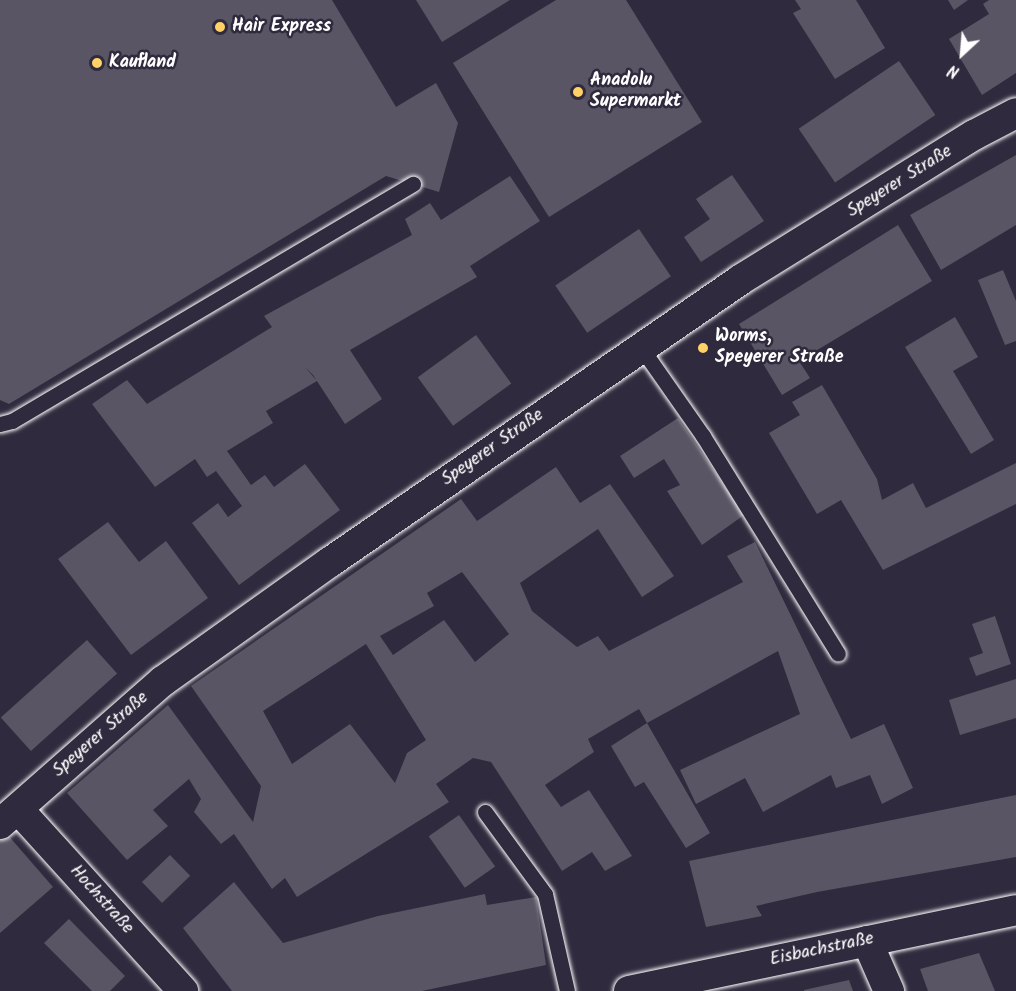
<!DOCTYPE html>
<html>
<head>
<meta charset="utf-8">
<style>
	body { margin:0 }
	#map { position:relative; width:1016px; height:991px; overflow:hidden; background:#2f2a3d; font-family:Kalam,sans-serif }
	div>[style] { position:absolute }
	.building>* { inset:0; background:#595564; transform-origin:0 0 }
	.roads { filter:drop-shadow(0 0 2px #fff) drop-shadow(0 0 2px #fff) }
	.lane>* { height:15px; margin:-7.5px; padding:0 7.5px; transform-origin:7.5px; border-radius:7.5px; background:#2f2a3d }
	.street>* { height:30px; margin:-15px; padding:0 15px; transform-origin:15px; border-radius:15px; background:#2f2a3d }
	.dots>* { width:16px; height:16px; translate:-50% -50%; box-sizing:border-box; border:3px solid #2f2a3d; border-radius:50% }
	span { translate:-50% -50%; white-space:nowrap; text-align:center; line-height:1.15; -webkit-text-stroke:5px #2f2a3d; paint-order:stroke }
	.poi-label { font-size:18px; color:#fff; font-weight:700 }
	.left { translate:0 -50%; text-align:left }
	.street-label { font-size:18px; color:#fff }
	.north { position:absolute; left:932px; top:24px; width:60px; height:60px; -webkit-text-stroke:4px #2f2a3d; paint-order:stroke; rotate:206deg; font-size:16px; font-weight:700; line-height:24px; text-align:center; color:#fff }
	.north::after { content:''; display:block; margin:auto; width:21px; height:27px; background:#fff; clip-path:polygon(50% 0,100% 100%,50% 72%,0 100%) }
</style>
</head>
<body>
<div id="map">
	<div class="building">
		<i style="clip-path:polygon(0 0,332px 0,396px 107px,436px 83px,458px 123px,439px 192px,386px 176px,9px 404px,0 400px)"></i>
		<i style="clip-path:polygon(416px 0,510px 0,442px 42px)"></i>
		<i style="clip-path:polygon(556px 0,626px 0,702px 122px,549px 217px,453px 63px)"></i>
		<i style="clip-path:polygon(795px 0,856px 0,885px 48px,835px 79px,793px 13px,801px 9px)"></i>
		<i style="clip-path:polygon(948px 0,968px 0,954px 10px)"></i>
		<i style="clip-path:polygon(989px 0,1016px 0,1016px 73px,982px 95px,949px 39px,989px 14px,983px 4px)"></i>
		<i style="left:899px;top:61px;width:65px;height:121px;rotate:56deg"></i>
		<i style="clip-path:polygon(1016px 155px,1016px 225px,941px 270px,910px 215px)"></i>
		<i style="clip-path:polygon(732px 175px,764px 221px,701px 262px,684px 237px,710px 219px,696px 199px)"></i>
		<i style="clip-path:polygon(510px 176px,540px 221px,470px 266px,477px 277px,350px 350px,382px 399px,345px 424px,313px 375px,305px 367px,317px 381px,266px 411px,273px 423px,227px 451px,251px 485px,265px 475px,274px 487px,305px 464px,340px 510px,239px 585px,192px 523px,218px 503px,228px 517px,242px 506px,216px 471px,207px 477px,195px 459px,155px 487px,92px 404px,127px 380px,147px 404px,272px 327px,264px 316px,412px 235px,405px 219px,430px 203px,441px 220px)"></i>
		<i style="clip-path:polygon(898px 225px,932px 281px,799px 361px,810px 378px,782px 395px,739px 324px)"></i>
		<i style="left:639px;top:229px;width:57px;height:101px;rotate:56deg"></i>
		<i style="clip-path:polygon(1003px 270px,1016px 301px,1016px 341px,1005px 345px,978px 280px)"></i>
		<i style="clip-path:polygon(955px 317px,978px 357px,953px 371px,994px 440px,971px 454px,905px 347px)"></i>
		<i style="left:476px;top:335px;width:60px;height:72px;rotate:54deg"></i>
		<i style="clip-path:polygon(822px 385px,877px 479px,882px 500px,913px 483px,926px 508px,1016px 463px,1016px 504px,883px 570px,841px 500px,817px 514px,769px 433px,800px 415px,792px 402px)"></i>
		<i style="clip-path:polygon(678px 418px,744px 515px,702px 545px,667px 491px,680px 485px,664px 459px,634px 478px,620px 456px)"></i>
		<i style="clip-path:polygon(evenodd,556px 467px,580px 503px,610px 484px,674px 576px,642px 597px,598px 529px,520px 583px,532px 611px,577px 647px,598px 636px,609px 651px,743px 582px,727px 556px,755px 542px,851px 739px,884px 724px,913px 788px,882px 804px,870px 775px,836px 788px,831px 775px,763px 812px,745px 778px,696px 804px,680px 770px,800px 714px,778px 651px,647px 723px,639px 709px,588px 739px,594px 752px,545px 785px,561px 807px,589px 790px,632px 856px,605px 871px,592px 852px,562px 871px,491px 762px,473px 758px,436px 784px,449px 802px,297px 897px,285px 878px,272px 889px,234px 834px,221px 844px,194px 812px,201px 799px,189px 779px,153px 810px,168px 826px,127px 860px,67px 793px,168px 705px,253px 822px,261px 786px,191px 686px,461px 499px,477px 521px,556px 467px,462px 572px,509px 634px,475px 662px,444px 620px,393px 655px,380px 636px,434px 606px,427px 593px,462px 572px,556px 467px,366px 644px,426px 740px,407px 753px,395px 783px,350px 724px,292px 764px,263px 711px,366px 644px)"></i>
		<i style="clip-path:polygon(108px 522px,139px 562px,166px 541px,208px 598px,131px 655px,58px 559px)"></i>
		<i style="clip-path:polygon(995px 616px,1011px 664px,976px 676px,969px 658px,983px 653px,972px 624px)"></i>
		<i style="left:87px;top:640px;width:45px;height:116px;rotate:48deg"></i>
		<i style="clip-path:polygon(1016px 679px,1016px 718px,960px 735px,949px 700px)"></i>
		<i style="clip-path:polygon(647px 723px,710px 833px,686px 848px,644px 782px,635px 787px,611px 746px)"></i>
		<i style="clip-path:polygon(1016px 795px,1016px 857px,817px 892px,756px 906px,762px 916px,706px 927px,689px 861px)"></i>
		<i style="left:459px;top:815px;width:63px;height:37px;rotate:55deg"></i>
		<i style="clip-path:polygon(7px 834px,53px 887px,0 933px,0 841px)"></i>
		<i style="left:170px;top:855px;width:29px;height:39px;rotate:46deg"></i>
		<i style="clip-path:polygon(234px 882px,283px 943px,378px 916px,485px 894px,487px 905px,536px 897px,546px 965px,422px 991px,232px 991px,183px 928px)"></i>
		<i style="clip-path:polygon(69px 919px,125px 976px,110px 991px,92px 991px,44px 943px)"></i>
		<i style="clip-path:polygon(979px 953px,995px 991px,928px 991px,920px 969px)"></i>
		<i style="clip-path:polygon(849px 980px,853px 991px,804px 991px,804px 990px)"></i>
	</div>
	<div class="roads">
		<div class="lane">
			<i style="left:640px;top:346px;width:110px;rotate:55deg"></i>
			<i style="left:703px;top:436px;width:256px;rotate:58.2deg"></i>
			<i style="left:0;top:424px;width:12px;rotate:-14deg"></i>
			<i style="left:12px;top:421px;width:466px;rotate:-30.6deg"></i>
			<i style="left:485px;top:812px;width:102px;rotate:53.8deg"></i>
			<i style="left:545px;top:894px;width:99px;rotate:77.2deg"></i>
		</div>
		<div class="street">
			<i style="left:18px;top:809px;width:246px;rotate:47.8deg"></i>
			<i style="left:0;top:824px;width:217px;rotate:-41.3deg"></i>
			<i style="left:163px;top:681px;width:205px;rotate:-35.5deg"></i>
			<i style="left:330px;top:562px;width:498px;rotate:-34.5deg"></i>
			<i style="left:740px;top:280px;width:275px;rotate:-31.8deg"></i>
			<i style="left:974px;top:135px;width:47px;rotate:-27.6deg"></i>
			<i style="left:867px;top:941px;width:55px;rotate:66.3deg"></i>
			<i style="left:629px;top:991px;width:395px;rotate:-11.8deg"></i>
		</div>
	</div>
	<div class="dots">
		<i style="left:220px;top:27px;background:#ffd166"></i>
		<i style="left:97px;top:63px;background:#ffd166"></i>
		<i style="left:578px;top:92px;background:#ffd166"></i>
		<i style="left:703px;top:348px;background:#ffd166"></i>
	</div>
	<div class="poi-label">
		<span class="left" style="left:232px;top:27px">Hair Express</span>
		<span class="left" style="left:109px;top:63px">Kaufland</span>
		<span class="left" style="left:590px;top:92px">Anadolu<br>Supermarkt</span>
		<span class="left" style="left:715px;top:348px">Worms,<br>Speyerer Straße</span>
	</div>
	<div class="street-label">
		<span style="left:900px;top:182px;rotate:-32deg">Speyerer Straße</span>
		<span style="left:493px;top:448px;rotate:-35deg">Speyerer Straße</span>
		<span style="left:101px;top:735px;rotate:-41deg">Speyerer Straße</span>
		<span style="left:101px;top:900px;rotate:48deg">Hochstraße</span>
		<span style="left:822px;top:950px;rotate:-12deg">Eisbachstraße</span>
	</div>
	<div class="north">N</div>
</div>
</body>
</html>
